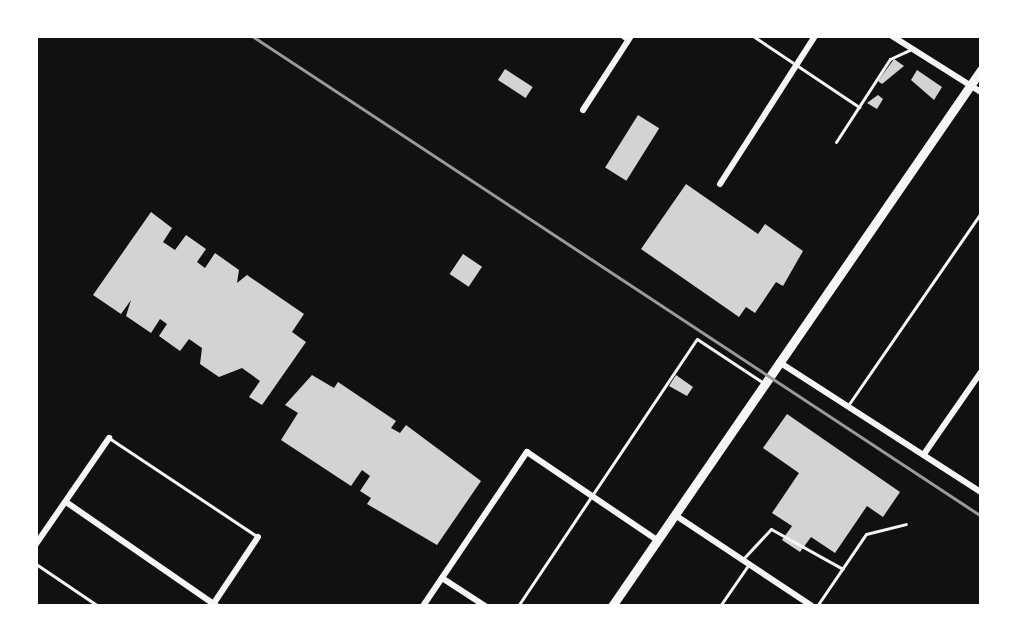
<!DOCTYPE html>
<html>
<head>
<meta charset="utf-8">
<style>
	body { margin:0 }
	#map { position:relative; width:1017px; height:642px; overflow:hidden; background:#111; font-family:Ubuntu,sans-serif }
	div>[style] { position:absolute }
	.building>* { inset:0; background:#d3d3d3; transform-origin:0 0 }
	.service>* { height:3px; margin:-1.5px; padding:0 1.5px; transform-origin:1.5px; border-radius:1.5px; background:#f5f5f5 }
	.minor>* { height:6px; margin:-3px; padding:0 3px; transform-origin:3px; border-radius:3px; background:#f5f5f5 }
	.secondary>* { height:9px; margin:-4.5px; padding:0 4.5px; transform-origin:4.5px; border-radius:4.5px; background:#f5f5f5 }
	.rail>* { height:3px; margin:-1.5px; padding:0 1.5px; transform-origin:1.5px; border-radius:1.5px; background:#9a9a9a }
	span { translate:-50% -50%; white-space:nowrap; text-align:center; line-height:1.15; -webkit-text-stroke:8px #fff; paint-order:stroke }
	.frame { position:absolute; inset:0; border:38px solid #fff; pointer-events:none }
</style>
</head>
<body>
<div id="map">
	<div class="building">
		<i style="clip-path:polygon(894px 59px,904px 66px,882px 84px,878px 81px)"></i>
		<i style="left:505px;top:69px;width:33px;height:13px;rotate:33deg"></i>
		<i style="clip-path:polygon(917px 70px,942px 87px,934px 100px,911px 80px)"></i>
		<i style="clip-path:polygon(878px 95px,883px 99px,877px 109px,867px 103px)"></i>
		<i style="left:638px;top:115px;width:25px;height:62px;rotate:32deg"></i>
		<i style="clip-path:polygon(686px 184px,758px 234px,765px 224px,803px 251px,783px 286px,776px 282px,755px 313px,746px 307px,739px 317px,641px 249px)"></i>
		<i style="clip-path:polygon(151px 212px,172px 228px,163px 242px,175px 250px,186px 235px,206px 249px,197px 262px,205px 268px,215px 253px,239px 270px,237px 283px,247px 275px,304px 314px,292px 332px,306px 342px,262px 405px,249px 397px,260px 381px,242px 368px,219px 377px,200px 364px,202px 348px,189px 339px,180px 351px,159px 336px,167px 324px,160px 319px,151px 333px,126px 316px,131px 300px,121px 314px,93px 295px)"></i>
		<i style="left:463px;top:254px;width:23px;height:24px;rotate:34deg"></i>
		<i style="clip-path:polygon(312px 375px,334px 388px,338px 382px,396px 421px,391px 428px,400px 433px,406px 425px,481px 481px,437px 545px,367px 504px,371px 498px,360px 491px,370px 476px,362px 470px,351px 486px,281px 440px,298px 413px,285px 405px)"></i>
		<i style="clip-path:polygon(676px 375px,693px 387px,687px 396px,669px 386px)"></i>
		<i style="clip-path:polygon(787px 414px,900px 492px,883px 517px,867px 506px,835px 553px,811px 537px,800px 552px,782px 540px,792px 526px,772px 513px,799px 473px,763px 448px)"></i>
	</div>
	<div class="service">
		<i style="left:621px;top:36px;width:9px;rotate:36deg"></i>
		<i style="left:753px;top:36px;width:128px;rotate:33.8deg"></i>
		<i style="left:836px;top:142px;width:99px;rotate:-57deg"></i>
		<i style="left:890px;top:59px;width:23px;rotate:-25deg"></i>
		<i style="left:849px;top:404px;width:232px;rotate:-55.4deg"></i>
		<i style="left:109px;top:438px;width:179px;rotate:33.6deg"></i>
		<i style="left:743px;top:559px;width:41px;rotate:-47deg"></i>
		<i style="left:771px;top:529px;width:82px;rotate:29.1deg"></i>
		<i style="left:36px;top:564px;width:75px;rotate:34.1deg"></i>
		<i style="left:518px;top:606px;width:321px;rotate:-56.2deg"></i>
		<i style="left:697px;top:339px;width:78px;rotate:33.5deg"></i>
		<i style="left:720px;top:606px;width:51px;rotate:-55.4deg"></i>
		<i style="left:817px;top:606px;width:87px;rotate:-55.8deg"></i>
		<i style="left:866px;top:534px;width:41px;rotate:-14deg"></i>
	</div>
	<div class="minor">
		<i style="left:892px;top:36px;width:105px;rotate:32.2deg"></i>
		<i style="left:583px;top:110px;width:88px;rotate:-57deg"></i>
		<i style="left:720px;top:184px;width:176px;rotate:-57.3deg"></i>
		<i style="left:779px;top:362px;width:240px;rotate:32.8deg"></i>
		<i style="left:924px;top:454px;width:100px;rotate:-55.2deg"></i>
		<i style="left:66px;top:502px;width:183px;rotate:34.6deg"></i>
		<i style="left:675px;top:515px;width:164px;rotate:33.6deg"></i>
		<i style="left:36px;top:544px;width:129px;rotate:-55.4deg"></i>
		<i style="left:442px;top:578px;width:51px;rotate:33.1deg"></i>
		<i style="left:212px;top:606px;width:83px;rotate:-56.3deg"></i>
		<i style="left:423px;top:606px;width:186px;rotate:-56deg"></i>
		<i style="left:527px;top:452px;width:157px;rotate:34.1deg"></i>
	</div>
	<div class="secondary">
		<i style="left:612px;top:606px;width:651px;rotate:-55.46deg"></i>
	</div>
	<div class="rail">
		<i style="left:252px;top:36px;width:873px;rotate:33.36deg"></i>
	</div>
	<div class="frame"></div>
</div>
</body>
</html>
